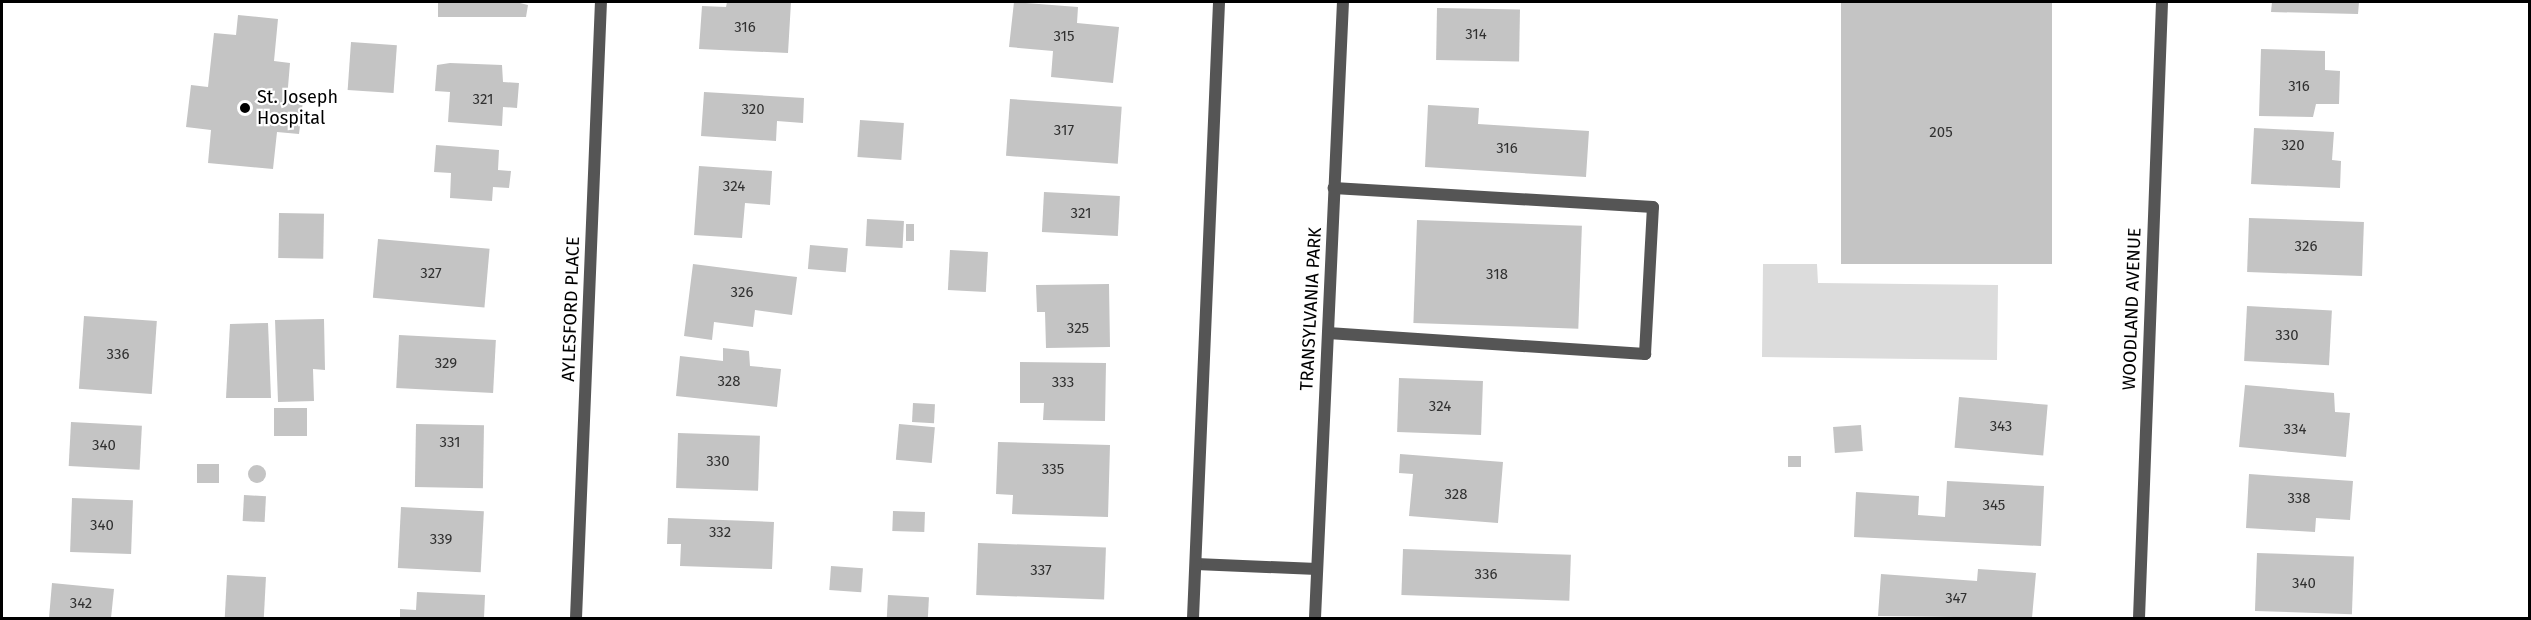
<!DOCTYPE html>
<html>
<head>
<meta charset="utf-8">
<style>
	body { margin:0 }
	#map { position:relative; width:2531px; height:620px; overflow:hidden; background:#fff; font-family:"Fira Sans",sans-serif }
	div>[style] { position:absolute }
	.green>* { inset:0; background:#dcdcdc }
	.building>* { inset:0; background:#c4c4c4; transform-origin:0 0 }
	.round { border-radius:50% }
	.service>* { height:12px; margin:-6px; padding:0 6px; transform-origin:6px; border-radius:6px; background:#555 }
	.minor>* { height:12px; margin:-6px; padding:0 6px; transform-origin:6px; border-radius:6px; background:#555 }
	.tertiary>* { height:12px; margin:-6px; padding:0 6px; transform-origin:6px; border-radius:6px; background:#555 }
	.dots>* { width:16px; height:16px; translate:-50% -50%; box-sizing:border-box; border:3px solid #fff; border-radius:50% }
	span { translate:-50% -50%; white-space:nowrap; text-align:center; line-height:1.15; -webkit-text-stroke:4.5px #fff; paint-order:stroke }
	.number-label { font-size:15px; color:#313131 }
	.number-label span { -webkit-text-stroke-width:0 }
	.poi-label { font-size:18px; color:#000 }
	.left { translate:0 -50%; text-align:left }
	.street-label { font-size:18px; color:#000 }
	.frame { position:absolute; inset:0; border:3px solid #000; pointer-events:none }
</style>
</head>
<body>
<div id="map">
	<div class="green">
		<i style="clip-path:polygon(1763px 264px,1817px 264px,1818px 283px,1998px 285px,1997px 360px,1762px 357px)"></i>
	</div>
	<div class="building">
		<i style="clip-path:polygon(438px 2px,516px 2px,528px 5px,526px 17px,438px 17px)"></i>
		<i style="clip-path:polygon(727px 2px,791px 2px,788px 53px,699px 49px,702px 6px,726px 7px)"></i>
		<i style="clip-path:polygon(1014px 2px,1078px 7px,1077px 23px,1119px 27px,1113px 83px,1051px 77px,1053px 51px,1009px 47px)"></i>
		<i style="left:1841px;top:2px;width:211px;height:262px"></i>
		<i style="clip-path:polygon(2272px 2px,2359px 2px,2358px 14px,2271px 12px)"></i>
		<i style="left:1437px;top:8px;width:83px;height:52px;rotate:1deg"></i>
		<i style="clip-path:polygon(238px 15px,278px 19px,274px 61px,290px 63px,287px 99px,303px 101px,299px 134px,277px 132px,273px 169px,208px 163px,211px 130px,186px 127px,191px 85px,208px 87px,214px 33px,236px 35px)"></i>
		<i style="left:351px;top:42px;width:46px;height:48px;rotate:4deg"></i>
		<i style="clip-path:polygon(2261px 49px,2325px 51px,2325px 70px,2340px 71px,2339px 104px,2316px 104px,2313px 117px,2259px 116px)"></i>
		<i style="clip-path:polygon(450px 63px,502px 65px,503px 82px,519px 83px,517px 108px,503px 107px,502px 126px,448px 122px,450px 92px,435px 91px,437px 65px)"></i>
		<i style="clip-path:polygon(704px 92px,804px 98px,803px 123px,777px 121px,776px 141px,701px 136px)"></i>
		<i style="left:1010px;top:99px;width:112px;height:57px;rotate:4deg"></i>
		<i style="clip-path:polygon(1428px 105px,1479px 108px,1478px 124px,1589px 131px,1586px 177px,1425px 167px)"></i>
		<i style="left:860px;top:120px;width:44px;height:37px;rotate:4deg"></i>
		<i style="clip-path:polygon(2254px 128px,2334px 132px,2332px 160px,2341px 161px,2340px 188px,2251px 184px)"></i>
		<i style="clip-path:polygon(436px 145px,499px 150px,498px 170px,511px 171px,509px 188px,493px 187px,492px 201px,450px 198px,451px 173px,434px 172px)"></i>
		<i style="clip-path:polygon(699px 166px,772px 171px,770px 205px,745px 203px,742px 238px,694px 235px)"></i>
		<i style="left:1044px;top:192px;width:76px;height:40px;rotate:3deg"></i>
		<i style="left:279px;top:213px;width:45px;height:45px;rotate:1deg"></i>
		<i style="left:2249px;top:218px;width:115px;height:54px;rotate:2deg"></i>
		<i style="left:867px;top:219px;width:37px;height:27px;rotate:3deg"></i>
		<i style="left:1417px;top:220px;width:165px;height:103px;rotate:2deg"></i>
		<i style="left:906px;top:224px;width:8px;height:17px"></i>
		<i style="left:378px;top:239px;width:112px;height:59px;rotate:5deg"></i>
		<i style="left:810px;top:245px;width:38px;height:24px;rotate:5deg"></i>
		<i style="left:950px;top:250px;width:38px;height:40px;rotate:3deg"></i>
		<i style="clip-path:polygon(693px 264px,797px 277px,792px 315px,755px 310px,753px 327px,714px 322px,712px 340px,684px 336px)"></i>
		<i style="clip-path:polygon(1109px 284px,1110px 347px,1046px 348px,1045px 312px,1037px 312px,1036px 285px)"></i>
		<i style="left:2247px;top:306px;width:85px;height:55px;rotate:3deg"></i>
		<i style="left:84px;top:316px;width:73px;height:73px;rotate:4deg"></i>
		<i style="clip-path:polygon(324px 319px,325px 370px,313px 369px,314px 401px,278px 402px,275px 320px)"></i>
		<i style="clip-path:polygon(268px 323px,271px 398px,226px 398px,230px 324px)"></i>
		<i style="left:399px;top:335px;width:97px;height:53px;rotate:3deg"></i>
		<i style="clip-path:polygon(723px 348px,749px 351px,750px 366px,781px 369px,777px 407px,676px 396px,680px 356px,723px 361px)"></i>
		<i style="clip-path:polygon(1020px 362px,1106px 363px,1105px 421px,1043px 420px,1044px 403px,1020px 403px)"></i>
		<i style="left:1399px;top:378px;width:84px;height:54px;rotate:2deg"></i>
		<i style="clip-path:polygon(2245px 385px,2334px 393px,2335px 412px,2350px 413px,2346px 457px,2239px 447px)"></i>
		<i style="left:1959px;top:397px;width:89px;height:51px;rotate:5deg"></i>
		<i style="left:913px;top:403px;width:22px;height:19px;rotate:3deg"></i>
		<i style="left:274px;top:408px;width:33px;height:28px"></i>
		<i style="left:71px;top:422px;width:71px;height:44px;rotate:3deg"></i>
		<i style="left:416px;top:424px;width:68px;height:63px;rotate:1deg"></i>
		<i style="left:899px;top:424px;width:36px;height:36px;rotate:5deg"></i>
		<i style="left:1861px;top:425px;width:26px;height:28px;rotate:86deg"></i>
		<i style="left:678px;top:433px;width:82px;height:55px;rotate:2deg"></i>
		<i style="clip-path:polygon(998px 442px,1110px 445px,1108px 517px,1012px 514px,1013px 495px,996px 494px)"></i>
		<i style="clip-path:polygon(1400px 454px,1503px 462px,1498px 523px,1409px 516px,1413px 474px,1399px 473px)"></i>
		<i style="left:1788px;top:456px;width:13px;height:11px"></i>
		<i style="left:219px;top:464px;width:19px;height:22px;rotate:90deg"></i>
		<i class="round" style="left:248px;top:465px;width:18px;height:18px"></i>
		<i style="clip-path:polygon(2249px 474px,2353px 481px,2350px 520px,2316px 518px,2315px 532px,2246px 528px)"></i>
		<i style="clip-path:polygon(1947px 481px,2044px 486px,2041px 546px,1854px 537px,1856px 492px,1919px 496px,1918px 515px,1945px 517px)"></i>
		<i style="left:244px;top:495px;width:22px;height:26px;rotate:3deg"></i>
		<i style="left:72px;top:498px;width:61px;height:54px;rotate:2deg"></i>
		<i style="left:401px;top:507px;width:83px;height:61px;rotate:3deg"></i>
		<i style="left:893px;top:511px;width:32px;height:20px;rotate:2deg"></i>
		<i style="clip-path:polygon(668px 518px,774px 522px,772px 569px,680px 566px,681px 544px,667px 544px)"></i>
		<i style="left:978px;top:543px;width:128px;height:52px;rotate:2deg"></i>
		<i style="left:1403px;top:549px;width:168px;height:46px;rotate:2deg"></i>
		<i style="left:2257px;top:553px;width:97px;height:58px;rotate:2deg"></i>
		<i style="left:831px;top:566px;width:32px;height:24px;rotate:4deg"></i>
		<i style="clip-path:polygon(1978px 569px,2036px 573px,2032px 618px,1878px 616px,1881px 574px,1977px 581px)"></i>
		<i style="left:227px;top:575px;width:39px;height:43px;rotate:3deg"></i>
		<i style="clip-path:polygon(52px 583px,114px 589px,111px 618px,49px 618px)"></i>
		<i style="clip-path:polygon(417px 592px,485px 595px,484px 618px,400px 618px,400px 609px,416px 610px)"></i>
		<i style="left:888px;top:595px;width:41px;height:23px;rotate:3deg"></i>
	</div>
	<div class="service">
		<i style="left:1328px;top:333px;width:318px;rotate:3.8deg"></i>
		<i style="left:1645px;top:354px;width:147px;rotate:-86.9deg"></i>
		<i style="left:1653px;top:207px;width:320px;rotate:-176.6deg"></i>
	</div>
	<div class="minor">
		<i style="left:1196px;top:564px;width:121px;rotate:2.4deg"></i>
		<i style="left:576px;top:618px;width:617px;rotate:-87.68deg"></i>
		<i style="left:1193px;top:618px;width:617px;rotate:-87.58deg"></i>
		<i style="left:1315px;top:618px;width:617px;rotate:-87.4deg"></i>
	</div>
	<div class="tertiary">
		<i style="left:2139px;top:618px;width:616px;rotate:-87.86deg"></i>
	</div>
	<div class="dots">
		<i style="left:245px;top:108px;background:#000"></i>
	</div>
	<div class="number-label">
		<span style="left:745px;top:28px">316</span>
		<span style="left:1476px;top:35px">314</span>
		<span style="left:1064px;top:37px">315</span>
		<span style="left:2299px;top:87px">316</span>
		<span style="left:483px;top:100px">321</span>
		<span style="left:753px;top:110px">320</span>
		<span style="left:1064px;top:131px">317</span>
		<span style="left:1941px;top:133px">205</span>
		<span style="left:2293px;top:146px">320</span>
		<span style="left:1507px;top:149px">316</span>
		<span style="left:734px;top:187px">324</span>
		<span style="left:1081px;top:214px">321</span>
		<span style="left:2306px;top:247px">326</span>
		<span style="left:431px;top:274px">327</span>
		<span style="left:1497px;top:275px">318</span>
		<span style="left:742px;top:293px">326</span>
		<span style="left:1078px;top:329px">325</span>
		<span style="left:2287px;top:336px">330</span>
		<span style="left:118px;top:355px">336</span>
		<span style="left:446px;top:364px">329</span>
		<span style="left:729px;top:382px">328</span>
		<span style="left:1063px;top:383px">333</span>
		<span style="left:1440px;top:407px">324</span>
		<span style="left:2001px;top:427px">343</span>
		<span style="left:2295px;top:430px">334</span>
		<span style="left:450px;top:443px">331</span>
		<span style="left:104px;top:446px">340</span>
		<span style="left:718px;top:462px">330</span>
		<span style="left:1053px;top:470px">335</span>
		<span style="left:1456px;top:495px">328</span>
		<span style="left:2299px;top:499px">338</span>
		<span style="left:1994px;top:506px">345</span>
		<span style="left:102px;top:526px">340</span>
		<span style="left:720px;top:533px">332</span>
		<span style="left:441px;top:540px">339</span>
		<span style="left:1041px;top:571px">337</span>
		<span style="left:1486px;top:575px">336</span>
		<span style="left:2304px;top:584px">340</span>
		<span style="left:1956px;top:599px">347</span>
		<span style="left:81px;top:604px">342</span>
	</div>
	<div class="poi-label">
		<span class="left" style="left:257px;top:108px">St. Joseph<br>Hospital</span>
	</div>
	<div class="street-label">
		<span style="left:571px;top:309px;rotate:-88deg">AYLESFORD PLACE</span>
		<span style="left:1311px;top:309px;rotate:-87deg">TRANSYLVANIA PARK</span>
		<span style="left:2132px;top:309px;rotate:-88deg">WOODLAND AVENUE</span>
	</div>
	<div class="frame"></div>
</div>
</body>
</html>
